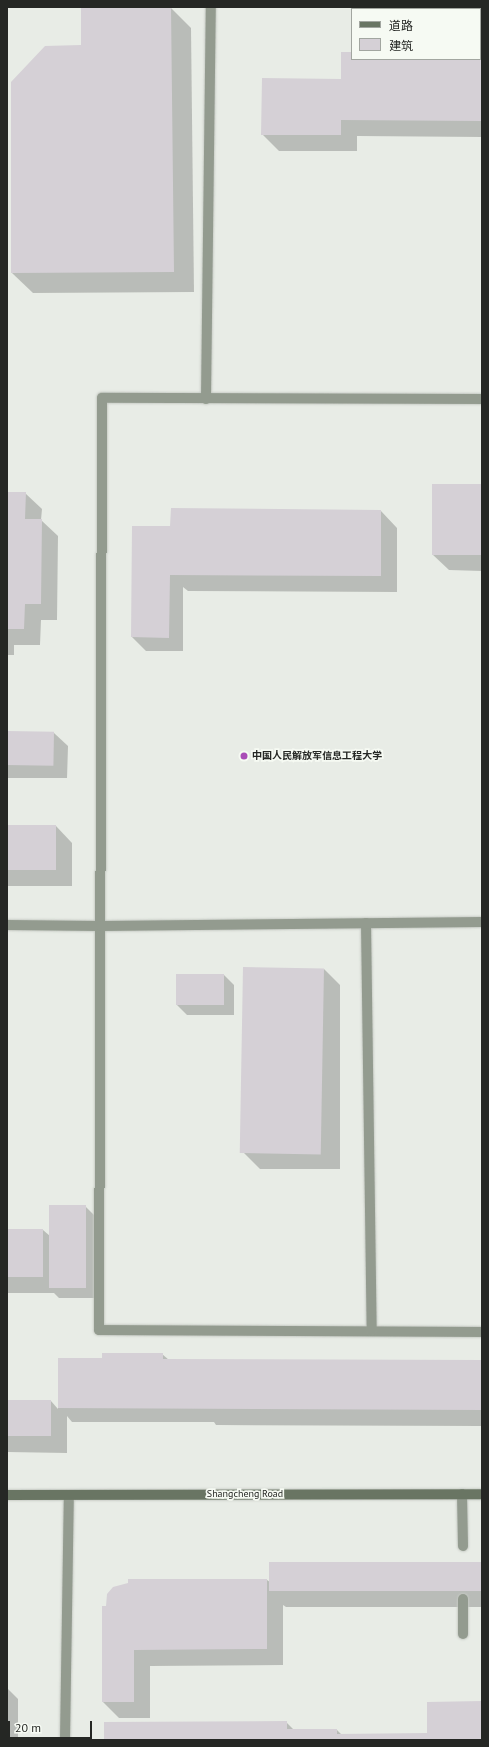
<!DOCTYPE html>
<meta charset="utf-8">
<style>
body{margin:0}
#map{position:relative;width:489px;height:1747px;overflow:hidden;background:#e8ece6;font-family:"PT Sans","Noto Sans SC",sans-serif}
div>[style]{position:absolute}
.shadow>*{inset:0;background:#0003}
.building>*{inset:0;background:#d5d0d6;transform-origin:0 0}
.roads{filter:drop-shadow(0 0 1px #c5c9c3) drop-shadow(0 0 1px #c5c9c3)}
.lane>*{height:10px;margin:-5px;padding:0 5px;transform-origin:5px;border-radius:5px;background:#939b8f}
.street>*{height:10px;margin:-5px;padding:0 5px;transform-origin:5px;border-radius:5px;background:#939b8f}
.secondary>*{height:10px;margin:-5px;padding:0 5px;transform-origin:5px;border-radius:5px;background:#697563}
.dots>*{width:11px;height:11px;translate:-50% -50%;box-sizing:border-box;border:2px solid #f6faf3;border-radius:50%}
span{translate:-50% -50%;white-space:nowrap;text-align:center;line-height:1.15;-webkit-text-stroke:3.5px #f6faf3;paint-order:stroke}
.poi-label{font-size:10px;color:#252724;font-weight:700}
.left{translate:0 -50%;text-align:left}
.street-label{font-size:10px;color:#252724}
.frame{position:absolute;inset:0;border:8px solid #252724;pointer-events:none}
.legend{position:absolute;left:351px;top:8px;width:130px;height:52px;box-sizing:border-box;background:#f6faf3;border:1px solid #a2a6a0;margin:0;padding:5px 7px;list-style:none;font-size:12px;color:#252724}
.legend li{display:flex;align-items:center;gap:8px;height:20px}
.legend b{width:20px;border:1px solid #a2a6a0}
.scale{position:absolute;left:8px;top:1721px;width:84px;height:18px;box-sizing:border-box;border:2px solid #252724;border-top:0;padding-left:5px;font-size:12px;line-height:14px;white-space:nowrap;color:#252724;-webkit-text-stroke:3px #f6faf3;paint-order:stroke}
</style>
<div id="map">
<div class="shadow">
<div style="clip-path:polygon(171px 8px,191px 28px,194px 292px,33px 293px,12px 273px)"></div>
<div style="clip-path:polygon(352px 53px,352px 59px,480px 59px,480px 54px,482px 54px,482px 137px,357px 136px,357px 151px,279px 151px,262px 134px,342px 80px)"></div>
<div style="clip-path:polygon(482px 485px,482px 571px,449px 570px,432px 554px)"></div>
<div style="clip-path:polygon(7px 493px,25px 493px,42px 509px,41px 520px,58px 536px,57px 620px,41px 620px,40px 645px,14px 645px,14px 655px,7px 655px)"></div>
<div style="clip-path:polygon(381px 511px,397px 528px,397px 592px,188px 591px,183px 587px,183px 651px,146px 651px,132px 637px,133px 527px,171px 529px)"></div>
<div style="clip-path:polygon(7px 732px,54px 733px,68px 746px,67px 778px,7px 778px)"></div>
<div style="clip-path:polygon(7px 826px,56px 826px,72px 843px,72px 886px,7px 886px)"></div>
<div style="clip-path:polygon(324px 969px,340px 985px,340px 1169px,260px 1169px,243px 1152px)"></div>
<div style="clip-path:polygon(224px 975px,234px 985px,234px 1015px,187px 1015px,177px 1005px)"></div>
<div style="clip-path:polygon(85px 1206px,95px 1216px,95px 1298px,59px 1298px,54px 1293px,7px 1293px,7px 1230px,43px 1230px,50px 1236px)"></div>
<div style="clip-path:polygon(162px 1354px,169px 1360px,482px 1361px,482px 1426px,216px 1425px,214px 1422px,72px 1422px,67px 1416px,67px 1453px,7px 1452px,7px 1401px,51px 1401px,58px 1409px,59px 1359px,103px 1359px)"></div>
<div style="clip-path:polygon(482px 1563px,482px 1607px,286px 1607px,283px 1605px,283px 1665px,150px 1666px,150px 1718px,119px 1718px,103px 1702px,106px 1607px,129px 1584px,129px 1580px,267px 1580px,270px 1582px)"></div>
<div style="clip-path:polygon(7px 1688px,18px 1699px,18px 1740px,7px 1740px)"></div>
<div style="clip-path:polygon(482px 1702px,482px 1740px,105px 1740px,286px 1722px,294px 1730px,337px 1730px,342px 1735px,430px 1735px)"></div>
</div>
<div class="building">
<div style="clip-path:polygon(171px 7px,174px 272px,11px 273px,11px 82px,45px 46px,81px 45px,81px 8px)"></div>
<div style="clip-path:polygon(341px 52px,352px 52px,352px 59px,480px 59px,480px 53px,482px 53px,482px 121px,341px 120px,341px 135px,261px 135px,262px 78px,341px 79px)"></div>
<div style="left:432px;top:484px;width:50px;height:71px"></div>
<div style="clip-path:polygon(7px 492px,26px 492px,25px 519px,42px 519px,41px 604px,25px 604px,24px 629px,7px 629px)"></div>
<div style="clip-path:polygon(171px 508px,381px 510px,381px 576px,170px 575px,169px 638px,131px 637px,132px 526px,170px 526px)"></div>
<div style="left:7px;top:731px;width:47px;height:34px;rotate:1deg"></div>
<div style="left:7px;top:825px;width:49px;height:45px"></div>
<div style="left:243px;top:967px;width:81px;height:186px;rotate:1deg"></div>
<div style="left:176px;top:974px;width:48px;height:31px"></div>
<div style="left:49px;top:1205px;width:37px;height:83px"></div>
<div style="left:7px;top:1229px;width:36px;height:48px"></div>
<div style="clip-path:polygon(102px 1353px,163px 1353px,163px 1359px,482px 1360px,482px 1410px,58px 1408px,58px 1358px,102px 1358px)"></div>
<div style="left:7px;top:1400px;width:44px;height:36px"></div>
<div style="left:269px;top:1562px;width:213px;height:29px"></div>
<div style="clip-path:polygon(128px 1579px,267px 1579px,267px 1649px,134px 1650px,134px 1702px,102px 1702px,102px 1606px,106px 1606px,107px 1594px,113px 1587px,128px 1583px)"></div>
<div style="clip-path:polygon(482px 1701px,482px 1740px,104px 1740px,104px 1722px,287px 1721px,287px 1729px,337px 1729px,337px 1734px,427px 1733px,427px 1702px)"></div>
</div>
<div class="roads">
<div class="lane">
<div style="left:206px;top:399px;width:392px;rotate:-89.3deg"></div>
<div style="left:482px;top:399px;width:380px;rotate:-179.8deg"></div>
<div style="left:102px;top:398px;width:932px;rotate:90.18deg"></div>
<div style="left:99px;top:1330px;width:383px;rotate:0.3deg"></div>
<div style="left:366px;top:923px;width:408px;rotate:89.2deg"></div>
<div style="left:7px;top:925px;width:94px;rotate:0.6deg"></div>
<div style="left:101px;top:926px;width:381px;rotate:-0.6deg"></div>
<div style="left:462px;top:1494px;width:52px;rotate:88.9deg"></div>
<div style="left:463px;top:1599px;width:35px;rotate:90deg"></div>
</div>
<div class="street">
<div style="left:65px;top:1740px;width:245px;rotate:-89.1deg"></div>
</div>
<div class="secondary">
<div style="left:7px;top:1495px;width:475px;rotate:-0.1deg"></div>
</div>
</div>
<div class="dots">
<div style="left:244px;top:756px;background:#aa4db7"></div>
</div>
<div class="poi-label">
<span class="left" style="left:252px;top:756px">中国人民解放军信息工程大学</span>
</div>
<div class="street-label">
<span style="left:245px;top:1494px">Shangcheng Road</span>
</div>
<div class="frame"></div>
<ul class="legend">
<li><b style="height:5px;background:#697563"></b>道路</li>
<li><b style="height:11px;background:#d5d0d6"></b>建筑</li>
</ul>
<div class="scale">20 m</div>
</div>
